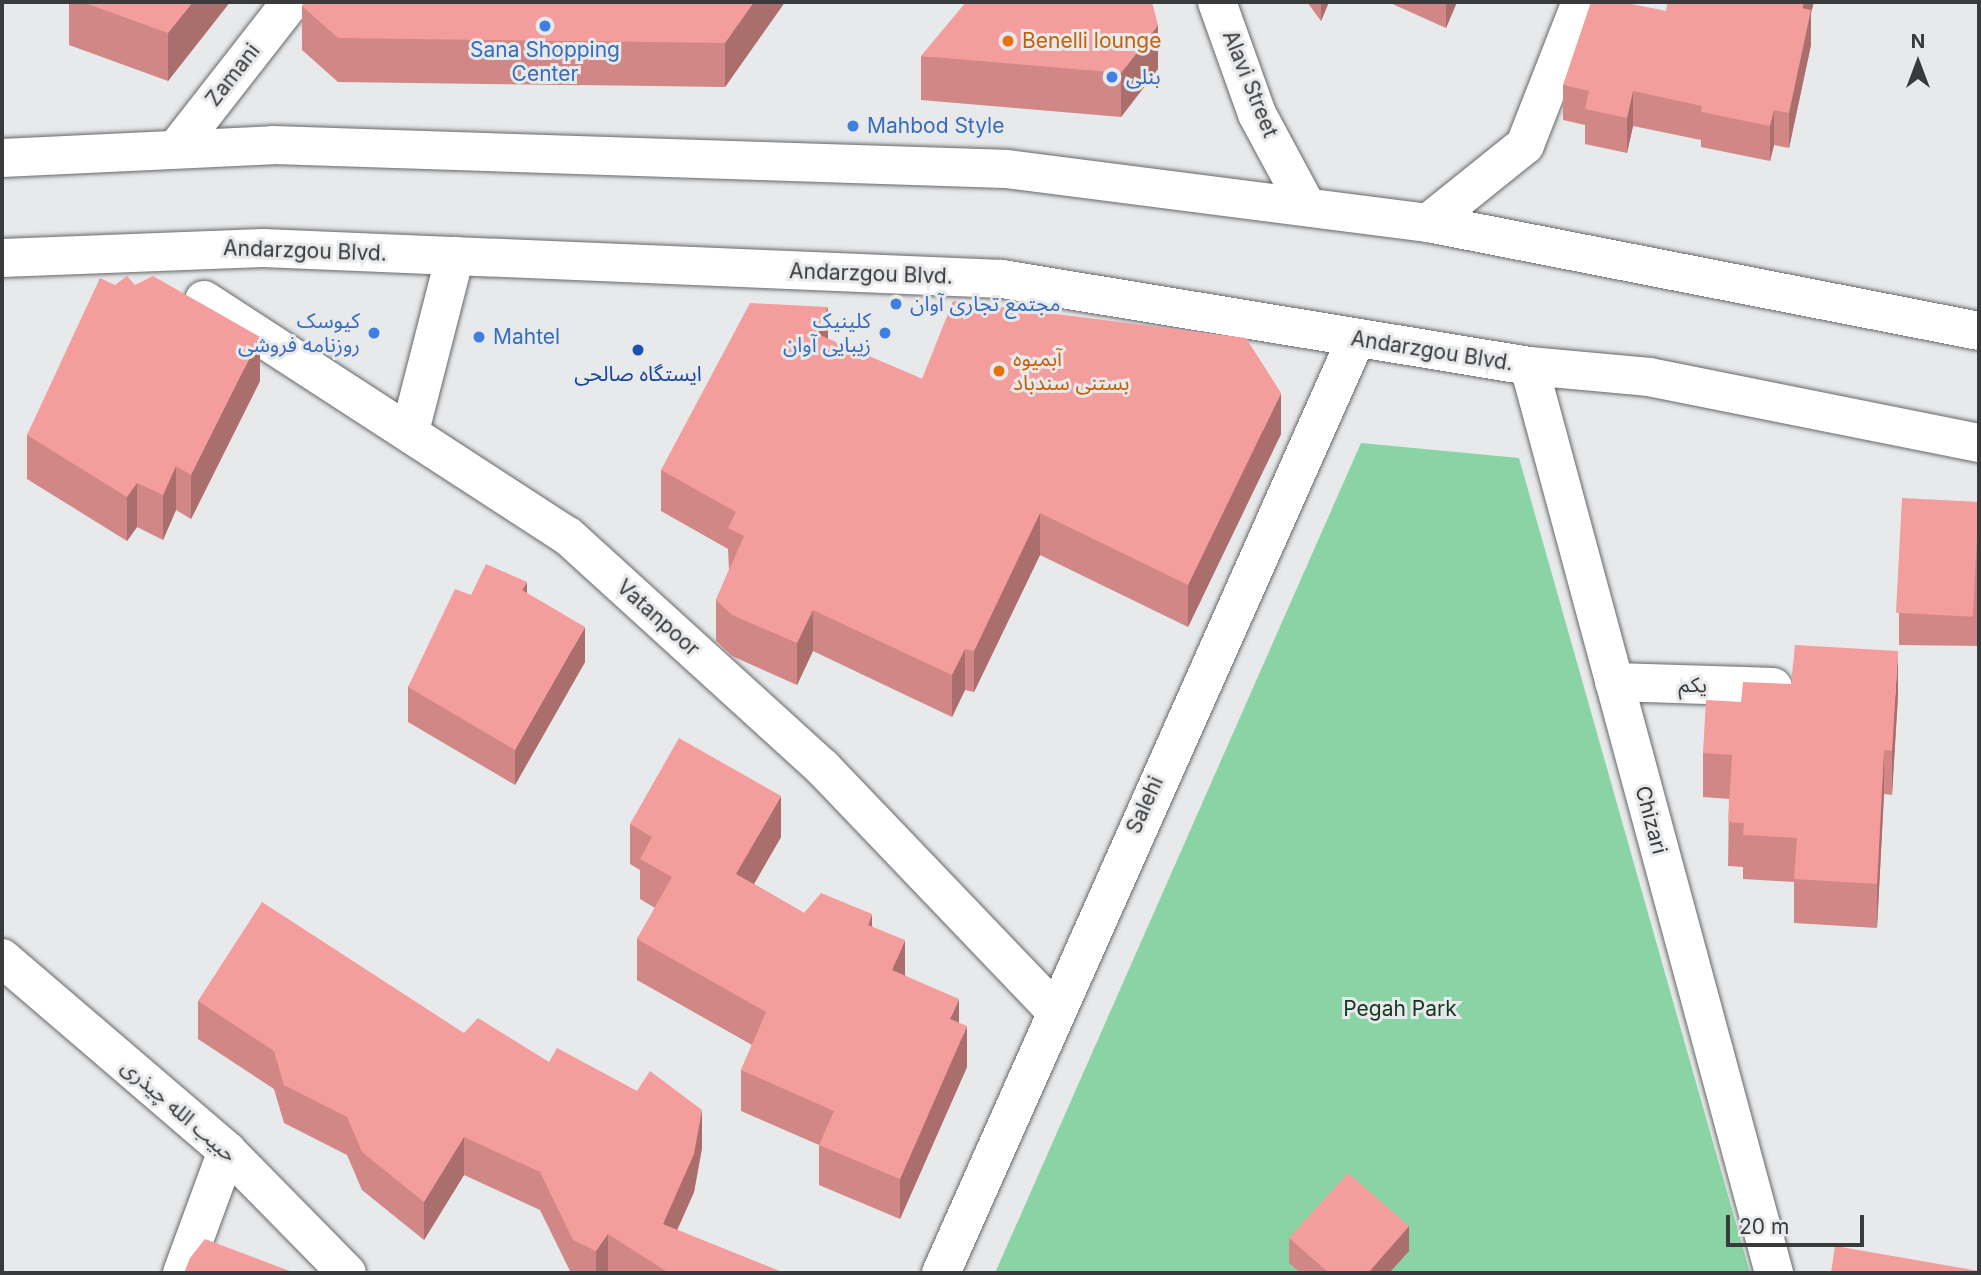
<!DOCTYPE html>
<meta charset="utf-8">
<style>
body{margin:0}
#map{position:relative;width:1981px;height:1275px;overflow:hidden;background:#e8e9eb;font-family:Inter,"Noto Sans Arabic",sans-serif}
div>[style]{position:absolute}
.green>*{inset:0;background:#8ad3a5}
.roads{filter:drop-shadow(0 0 2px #666869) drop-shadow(0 0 2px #666869)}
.minor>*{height:38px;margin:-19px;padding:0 19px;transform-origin:19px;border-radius:19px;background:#fff}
.primary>*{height:38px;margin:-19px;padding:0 19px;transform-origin:19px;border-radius:19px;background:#fff}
.wall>*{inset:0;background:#d18786}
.shaded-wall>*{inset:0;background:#aa6e6d}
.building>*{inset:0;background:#f39d9c;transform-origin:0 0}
.dots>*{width:19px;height:19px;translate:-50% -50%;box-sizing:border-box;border:4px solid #e8e9eb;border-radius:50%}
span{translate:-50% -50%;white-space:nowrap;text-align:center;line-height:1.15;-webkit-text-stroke:6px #e8e9eb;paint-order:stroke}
.food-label{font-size:21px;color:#c56008}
.left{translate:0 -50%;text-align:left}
.shop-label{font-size:21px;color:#366cbe}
.right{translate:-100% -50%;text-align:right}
.street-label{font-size:21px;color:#393a3b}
.transit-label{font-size:21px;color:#164399}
.park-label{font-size:21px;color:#143622}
.frame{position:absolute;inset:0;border:4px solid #393a3b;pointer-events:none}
.north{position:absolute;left:1883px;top:28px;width:70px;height:70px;-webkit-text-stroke:5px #e8e9eb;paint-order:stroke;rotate:0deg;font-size:19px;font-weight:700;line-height:28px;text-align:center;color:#393a3b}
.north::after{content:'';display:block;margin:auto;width:24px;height:32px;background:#393a3b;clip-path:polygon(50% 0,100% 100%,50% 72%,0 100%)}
.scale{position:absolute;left:1726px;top:1215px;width:138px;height:32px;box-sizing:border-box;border:4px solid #393a3b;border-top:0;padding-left:9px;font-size:21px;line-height:24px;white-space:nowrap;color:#393a3b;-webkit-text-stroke:5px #e8e9eb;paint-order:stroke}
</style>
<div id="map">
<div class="green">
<div style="clip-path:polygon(1361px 443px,1519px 458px,1750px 1273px,995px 1273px)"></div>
</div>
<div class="roads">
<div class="minor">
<div style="left:1217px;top:2px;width:119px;rotate:70.3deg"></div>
<div style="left:1257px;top:114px;width:101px;rotate:61.7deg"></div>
<div style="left:176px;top:149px;width:187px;rotate:-52deg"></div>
<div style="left:1428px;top:223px;width:124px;rotate:-38.8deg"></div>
<div style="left:1525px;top:145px;width:154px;rotate:-68.6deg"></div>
<div style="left:204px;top:300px;width:434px;rotate:33deg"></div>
<div style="left:568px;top:536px;width:345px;rotate:42.3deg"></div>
<div style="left:823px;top:768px;width:333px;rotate:46.3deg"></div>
<div style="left:1529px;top:366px;width:940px;rotate:74.88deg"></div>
<div style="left:410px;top:431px;width:181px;rotate:-75.6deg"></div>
<div style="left:1614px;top:682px;width:159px;rotate:1.8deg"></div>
<div style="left:2px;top:958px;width:296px;rotate:40.6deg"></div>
<div style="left:227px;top:1151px;width:171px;rotate:45.5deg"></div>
<div style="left:182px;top:1273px;width:130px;rotate:-69.8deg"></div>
<div style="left:941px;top:1273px;width:1022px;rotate:-66.04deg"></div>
</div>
<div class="primary">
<div style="left:2px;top:158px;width:271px;rotate:-2.7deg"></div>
<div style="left:273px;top:145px;width:734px;rotate:1.87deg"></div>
<div style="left:1007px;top:169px;width:424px;rotate:7.3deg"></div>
<div style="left:1428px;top:223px;width:561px;rotate:11.09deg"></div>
<div style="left:2px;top:258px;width:261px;rotate:-2.2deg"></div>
<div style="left:263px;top:248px;width:740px;rotate:2.4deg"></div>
<div style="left:1002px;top:279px;width:534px;rotate:9.37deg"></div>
<div style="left:1529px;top:366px;width:121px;rotate:5.2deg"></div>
<div style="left:1649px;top:377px;width:337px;rotate:11.3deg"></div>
</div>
</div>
<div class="wall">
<div style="clip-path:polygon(69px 2px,230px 2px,168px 81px,69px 45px)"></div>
<div style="clip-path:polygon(305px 2px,785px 2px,725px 87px,338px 82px,302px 50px,302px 6px)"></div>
<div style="clip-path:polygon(1307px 2px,1329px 2px,1321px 21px)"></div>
<div style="clip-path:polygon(1388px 2px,1457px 2px,1446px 28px)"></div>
<div style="clip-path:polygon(1668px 2px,1814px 2px,1811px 13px,1811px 45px,1789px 148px,1774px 145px,1770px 161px,1701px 147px,1701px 140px,1633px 126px,1627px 153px,1585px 144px,1585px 125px,1563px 120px,1563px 85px,1666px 11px)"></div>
<div style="clip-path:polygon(921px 56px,1158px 69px,1121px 117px,921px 100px)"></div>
<div style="clip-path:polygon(135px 285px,260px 381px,191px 519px,176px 510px,163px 540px,137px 527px,127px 541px,27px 479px,27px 435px)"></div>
<div style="clip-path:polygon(828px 339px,922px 379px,1281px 434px,1188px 627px,1040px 555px,974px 692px,965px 690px,952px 717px,813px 651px,797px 685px,732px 656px,716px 641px,716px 600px,729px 570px,728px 549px,661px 511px,661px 470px)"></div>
<div style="clip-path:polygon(1979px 502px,1979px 646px,1899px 645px,1899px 613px)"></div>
<div style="clip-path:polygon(527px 593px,585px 662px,515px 785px,408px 722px,408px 687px,471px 595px)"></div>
<div style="clip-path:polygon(1898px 695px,1892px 795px,1884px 794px,1877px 928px,1794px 923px,1794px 882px,1743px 879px,1743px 867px,1728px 866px,1729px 799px,1703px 797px,1703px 753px,1741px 702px)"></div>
<div style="clip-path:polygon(630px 824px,781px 837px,754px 884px,804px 913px,872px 926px,905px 975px,959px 1023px,967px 1067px,900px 1219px,819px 1185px,819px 1145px,741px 1111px,741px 1070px,752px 1045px,637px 980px,637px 939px,655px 908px,640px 899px,640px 870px,630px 864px)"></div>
<div style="clip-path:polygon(198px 1001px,464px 1033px,549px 1062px,702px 1148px,694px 1192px,677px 1230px,784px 1273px,610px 1273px,608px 1272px,607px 1273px,571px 1273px,540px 1210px,464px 1175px,424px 1240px,362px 1190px,347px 1155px,284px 1123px,274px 1089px,198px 1039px)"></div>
<div style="clip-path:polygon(1289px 1238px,1409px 1251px,1389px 1273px,1301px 1273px,1289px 1263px)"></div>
</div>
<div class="shaded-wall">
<div style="clip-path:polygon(193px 2px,230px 2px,168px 81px,168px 33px)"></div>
<div style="clip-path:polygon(754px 2px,785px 2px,725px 87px,725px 43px)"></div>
<div style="clip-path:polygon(1321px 2px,1329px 2px,1321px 21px)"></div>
<div style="clip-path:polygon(1446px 2px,1457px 2px,1446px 28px)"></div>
<div style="clip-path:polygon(1804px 2px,1814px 2px,1811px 13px,1811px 45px,1789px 148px,1789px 113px)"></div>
<div style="clip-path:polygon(1158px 25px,1158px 69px,1121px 117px,1121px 73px)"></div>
<div style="clip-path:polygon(1633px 91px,1633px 126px,1627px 153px,1627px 118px)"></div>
<div style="clip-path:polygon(1774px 110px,1774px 145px,1770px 161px,1770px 126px)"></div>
<div style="clip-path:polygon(828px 307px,828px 349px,815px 333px)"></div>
<div style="clip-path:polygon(260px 337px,260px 381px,191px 519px,191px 475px)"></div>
<div style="clip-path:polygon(1281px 393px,1281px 434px,1188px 627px,1188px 585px)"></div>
<div style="clip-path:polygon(176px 466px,176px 510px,163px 540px,163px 495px)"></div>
<div style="clip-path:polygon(137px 483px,137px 527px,127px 541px,127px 497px)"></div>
<div style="clip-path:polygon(1040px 513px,1040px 555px,974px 692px,974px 651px)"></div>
<div style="clip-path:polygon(527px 582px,527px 617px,522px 590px)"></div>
<div style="clip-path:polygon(813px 610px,813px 651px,797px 685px,797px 643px)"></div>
<div style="clip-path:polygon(585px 627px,585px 662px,515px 785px,515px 750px)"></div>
<div style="clip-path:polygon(965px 649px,965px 690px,952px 717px,952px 675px)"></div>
<div style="clip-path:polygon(1898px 651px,1898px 695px,1892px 795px,1892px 751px)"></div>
<div style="clip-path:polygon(1884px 750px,1884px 794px,1877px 928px,1877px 884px)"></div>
<div style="clip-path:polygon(781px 796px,781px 837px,736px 915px,736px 874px)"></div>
<div style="clip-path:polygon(872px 914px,872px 954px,868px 925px)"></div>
<div style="clip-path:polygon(905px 940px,905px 980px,892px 970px)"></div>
<div style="clip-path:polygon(959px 999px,959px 1039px,950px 1019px)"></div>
<div style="clip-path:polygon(967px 1026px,967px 1067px,900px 1219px,900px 1179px)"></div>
<div style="clip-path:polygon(702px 1110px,702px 1148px,694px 1192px,663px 1262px,663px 1224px)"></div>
<div style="clip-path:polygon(464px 1137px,464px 1175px,424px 1240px,424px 1202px)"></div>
<div style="clip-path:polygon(1409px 1226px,1409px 1251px,1389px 1273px,1368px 1273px)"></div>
<div style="clip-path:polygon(608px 1234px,608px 1272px,607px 1273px,596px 1273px,596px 1251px)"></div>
</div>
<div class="building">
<div style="clip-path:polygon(82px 2px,193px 2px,168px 33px)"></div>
<div style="clip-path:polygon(305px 2px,754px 2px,725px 43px,338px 38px,302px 6px)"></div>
<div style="clip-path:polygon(966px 2px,1152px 2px,1158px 25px,1121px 73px,921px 56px)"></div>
<div style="clip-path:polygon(1591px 2px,1622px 2px,1666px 11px,1668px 2px,1804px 2px,1802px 8px,1811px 10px,1789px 113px,1774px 110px,1770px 126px,1701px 112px,1702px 106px,1633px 91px,1627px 118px,1585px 109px,1589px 91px,1563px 85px)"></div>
<div style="clip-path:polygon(127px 276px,135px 285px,153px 276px,260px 337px,191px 475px,176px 466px,163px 495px,137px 483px,127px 497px,27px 435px,100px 278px,115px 285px)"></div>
<div style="clip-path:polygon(953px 301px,1246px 338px,1281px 393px,1188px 585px,1040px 513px,974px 651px,965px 649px,952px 675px,813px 610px,797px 643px,732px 615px,716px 600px,744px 536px,728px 528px,736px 512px,661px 470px,750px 303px,828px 307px,815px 333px,922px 379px)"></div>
<div style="left:1902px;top:498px;width:77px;height:115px;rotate:3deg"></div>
<div style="clip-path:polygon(486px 564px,527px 582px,522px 590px,585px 627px,515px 750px,408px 687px,455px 589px,471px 595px)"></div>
<div style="clip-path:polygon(1795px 645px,1898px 651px,1892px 751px,1884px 750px,1877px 884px,1794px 879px,1797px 838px,1743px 835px,1744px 823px,1728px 822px,1732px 755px,1703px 753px,1706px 700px,1741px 702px,1743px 682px,1791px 684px)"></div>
<div style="clip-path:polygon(679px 738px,781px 796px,736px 874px,804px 913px,821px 893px,872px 914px,868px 925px,905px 940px,892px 970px,959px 999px,950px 1019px,967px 1026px,900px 1179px,819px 1145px,834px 1111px,741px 1070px,766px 1012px,637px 939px,672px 877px,640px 859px,652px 837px,630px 824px)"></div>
<div style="clip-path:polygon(262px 902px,464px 1033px,478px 1018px,549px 1062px,557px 1048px,637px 1091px,650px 1071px,702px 1110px,694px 1154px,663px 1224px,784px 1273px,669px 1273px,608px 1234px,596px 1251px,573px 1240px,540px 1172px,464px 1137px,424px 1202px,362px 1152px,347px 1117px,284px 1085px,274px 1051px,198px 1001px)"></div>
<div style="clip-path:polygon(1348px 1173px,1409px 1226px,1368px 1273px,1329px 1273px,1289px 1238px)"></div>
<div style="clip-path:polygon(205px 1239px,295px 1273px,184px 1273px,190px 1258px)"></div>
<div style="clip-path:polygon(1835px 1246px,1979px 1271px,1979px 1273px,1831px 1273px)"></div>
</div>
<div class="dots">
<div style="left:545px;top:26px;background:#3f7fe0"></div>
<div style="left:1008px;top:41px;background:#e8710a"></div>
<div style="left:1112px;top:77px;background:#3f7fe0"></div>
<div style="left:853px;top:126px;background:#3f7fe0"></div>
<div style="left:896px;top:304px;background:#3f7fe0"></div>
<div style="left:374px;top:333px;background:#3f7fe0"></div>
<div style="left:885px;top:333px;background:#3f7fe0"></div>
<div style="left:479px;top:337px;background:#3f7fe0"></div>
<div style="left:638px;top:350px;background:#1a4fb4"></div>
<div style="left:999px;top:371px;background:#e8710a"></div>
</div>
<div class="food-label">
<span class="left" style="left:1022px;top:41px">Benelli lounge</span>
<span class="left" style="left:1013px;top:371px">آبمیوه<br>بستنی سندباد</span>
</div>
<div class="shop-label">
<span style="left:545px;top:62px">Sana Shopping<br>Center</span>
<span class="left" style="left:1126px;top:77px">بنلی</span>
<span class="left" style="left:867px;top:126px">Mahbod Style</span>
<span class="left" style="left:910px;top:304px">مجتمع تجاری آوان</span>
<span class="right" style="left:360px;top:333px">کیوسک<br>روزنامه فروشی</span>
<span class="right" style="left:871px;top:333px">کلینیک<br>زیبایی آوان</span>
<span class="left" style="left:493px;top:337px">Mahtel</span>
</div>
<div class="street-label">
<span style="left:233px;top:75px;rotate:-52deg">Zamani</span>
<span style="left:1250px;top:84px;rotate:68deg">Alavi Street</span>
<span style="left:305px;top:251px;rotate:2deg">Andarzgou Blvd.</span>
<span style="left:871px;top:274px;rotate:2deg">Andarzgou Blvd.</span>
<span style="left:1432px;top:351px;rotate:9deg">Andarzgou Blvd.</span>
<span style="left:658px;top:618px;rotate:42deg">Vatanpoor</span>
<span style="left:1693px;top:685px;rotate:2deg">یکم</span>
<span style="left:1145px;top:805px;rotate:-66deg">Salehi</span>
<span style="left:1651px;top:820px;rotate:75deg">Chizari</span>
<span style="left:179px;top:1111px;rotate:41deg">حبیب الله چیذری</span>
</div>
<div class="transit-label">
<span style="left:638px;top:374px">ایستگاه صالحی</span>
</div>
<div class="park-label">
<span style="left:1400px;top:1009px">Pegah Park</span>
</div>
<div class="frame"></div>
<div class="north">N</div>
<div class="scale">20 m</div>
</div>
